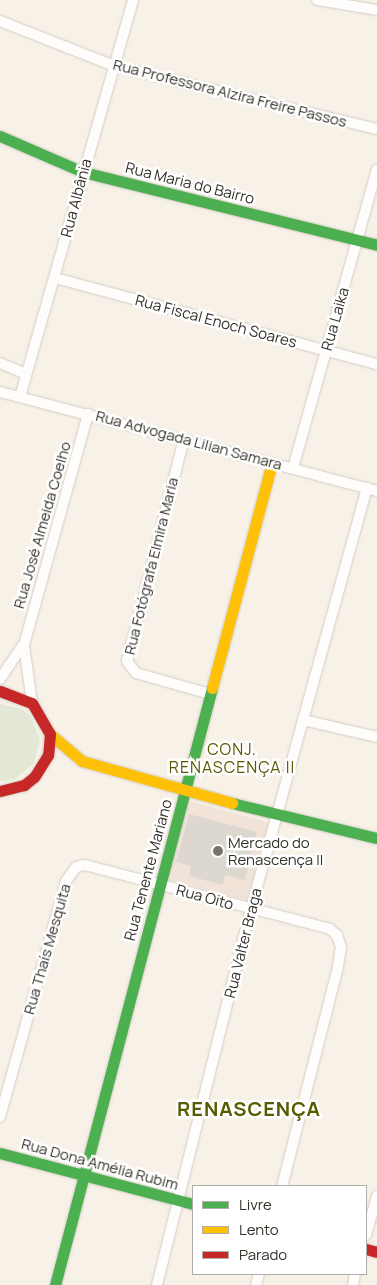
<!DOCTYPE html>
<meta charset="utf-8">
<style>
body{margin:0}
#map{position:relative;width:377px;height:1285px;overflow:hidden;background:#f7f1e7;font-family:Manrope,sans-serif}
div>[style]{position:absolute}
.commercial>*{inset:0;background:#f2e3d9;transform-origin:0 0}
.green>*{inset:0;background:#e3e7d5}
.building>*{inset:0;background:#dcd8d0}
.roads{filter:drop-shadow(0 0 1px #d2cdc5) drop-shadow(0 0 1px #d2cdc5)}
.street>*{height:10px;margin:-5px;padding:0 5px;transform-origin:5px;border-radius:5px;background:#fefdfb}
.fast>*{height:11px;margin:-5.5px;padding:0 5.5px;transform-origin:5.5px;border-radius:5.5px;background:#4caf50}
.slow>*{height:11px;margin:-5.5px;padding:0 5.5px;transform-origin:5.5px;border-radius:5.5px;background:#ffc107}
.jam>*{height:11px;margin:-5.5px;padding:0 5.5px;transform-origin:5.5px;border-radius:5.5px;background:#c62828}
.dots>*{width:14px;height:14px;translate:-50% -50%;box-sizing:border-box;border:2px solid #fff;border-radius:50%}
span{translate:-50% -50%;white-space:nowrap;text-align:center;line-height:1.15;-webkit-text-stroke:5px #fff;paint-order:stroke}
.street-label{font-size:15px;color:#35312a}
.poi-label{font-size:15px;color:#35312a}
.left{translate:0 -50%;text-align:left}
.neighbourhood-label{font-size:16px;color:#5a5b00;letter-spacing:1px}
.district-label{font-size:20px;color:#5a5b00;font-weight:700;letter-spacing:1px}
.legend{position:absolute;left:192px;top:1185px;width:175px;height:90px;box-sizing:border-box;background:#fff;border:1px solid #aeadaa;margin:0;padding:6px 9px;list-style:none;font-size:15px;color:#35312a}
.legend li{display:flex;align-items:center;gap:10px;height:25px}
.legend b{width:25px;border:1px solid #aeadaa}
</style>
<div id="map">
<div class="commercial">
<div style="left:189px;top:801px;width:82px;height:81px;rotate:15deg"></div>
</div>
<div class="green">
<div style="clip-path:polygon(0 704px,22px 709px,31px 717px,40px 740px,34px 763px,15px 779px,3px 781px,0 781px)"></div>
</div>
<div class="building">
<div style="clip-path:polygon(189px 814px,257px 832px,245px 880px,225px 875px,223px 885px,189px 876px,191px 866px,176px 862px)"></div>
</div>
<div class="roads">
<div class="street">
<div style="left:317px;top:0;width:61px;rotate:9.5deg"></div>
<div style="left:0;top:21px;width:123px;rotate:21.5deg"></div>
<div style="left:114px;top:66px;width:270px;rotate:13.5deg"></div>
<div style="left:55px;top:278px;width:333px;rotate:15deg"></div>
<div style="left:0;top:363px;width:28px;rotate:23deg"></div>
<div style="left:0;top:392px;width:390px;rotate:14.7deg"></div>
<div style="left:20px;top:397px;width:413px;rotate:-74.1deg"></div>
<div style="left:184px;top:439px;width:229px;rotate:104.4deg"></div>
<div style="left:127px;top:661px;width:15px;rotate:53deg"></div>
<div style="left:136px;top:673px;width:77px;rotate:15.8deg"></div>
<div style="left:293px;top:468px;width:310px;rotate:-74.3deg"></div>
<div style="left:0;top:679px;width:41px;rotate:-55.9deg"></div>
<div style="left:32px;top:703px;width:59px;rotate:-97.9deg"></div>
<div style="left:24px;top:645px;width:240px;rotate:-74.5deg"></div>
<div style="left:303px;top:720px;width:76px;rotate:12.9deg"></div>
<div style="left:0;top:1117px;width:245px;rotate:-74.4deg"></div>
<div style="left:66px;top:881px;width:17px;rotate:-54deg"></div>
<div style="left:76px;top:867px;width:9px;rotate:-13deg"></div>
<div style="left:85px;top:865px;width:253px;rotate:14.6deg"></div>
<div style="left:330px;top:929px;width:9px;rotate:41deg"></div>
<div style="left:337px;top:935px;width:13px;rotate:72deg"></div>
<div style="left:341px;top:947px;width:20px;rotate:99deg"></div>
<div style="left:338px;top:967px;width:226px;rotate:104.3deg"></div>
<div style="left:366px;top:1235px;width:41px;rotate:-74.2deg"></div>
<div style="left:157px;top:1285px;width:388px;rotate:-76deg"></div>
<div style="left:251px;top:909px;width:437px;rotate:-74.6deg"></div>
<div style="left:256px;top:1285px;width:11px;rotate:-75deg"></div>
<div style="left:353px;top:1285px;width:11px;rotate:-80deg"></div>
</div>
<div class="fast">
<div style="left:0;top:136px;width:90px;rotate:23.4deg"></div>
<div style="left:83px;top:172px;width:303px;rotate:13.9deg"></div>
<div style="left:232px;top:803px;width:149px;rotate:13.6deg"></div>
<div style="left:0;top:1153px;width:200px;rotate:14.8deg"></div>
<div style="left:55px;top:1285px;width:617px;rotate:-75.27deg"></div>
</div>
<div class="slow">
<div style="left:212px;top:688px;width:233px;rotate:-75.1deg"></div>
<div style="left:50px;top:734px;width:42px;rotate:40.2deg"></div>
<div style="left:82px;top:761px;width:156px;rotate:15.6deg"></div>
</div>
<div class="jam">
<div style="left:0;top:691px;width:34px;rotate:21deg"></div>
<div style="left:32px;top:703px;width:36px;rotate:60deg"></div>
<div style="left:50px;top:734px;width:21px;rotate:95deg"></div>
<div style="left:48px;top:755px;width:26px;rotate:122deg"></div>
<div style="left:34px;top:777px;width:13px;rotate:141deg"></div>
<div style="left:24px;top:785px;width:25px;rotate:166deg"></div>
<div style="left:366px;top:1249px;width:11px;rotate:15deg"></div>
</div>
</div>
<div class="dots">
<div style="left:218px;top:851px;background:#79746c"></div>
</div>
<div class="street-label">
<span style="left:230px;top:93px;rotate:14deg">Rua Professora Alzira Freire Passos</span>
<span style="left:190px;top:183px;rotate:14deg">Rua Maria do Bairro</span>
<span style="left:76px;top:198px;rotate:-75deg">Rua Albânia</span>
<span style="left:335px;top:319px;rotate:-74deg">Rua Laika</span>
<span style="left:216px;top:321px;rotate:15deg">Rua Fiscal Enoch Soares</span>
<span style="left:189px;top:440px;rotate:15deg">Rua Advogada Lilian Samara</span>
<span style="left:42px;top:525px;rotate:-74deg">Rua José Almeida Coelho</span>
<span style="left:151px;top:566px;rotate:-76deg">Rua Fotógrafa Elmira Maria</span>
<span style="left:148px;top:870px;rotate:-75deg">Rua Tenente Mariano</span>
<span style="left:205px;top:897px;rotate:15deg">Rua Oito</span>
<span style="left:243px;top:943px;rotate:-76deg">Rua Valter Braga</span>
<span style="left:47px;top:949px;rotate:-74deg">Rua Thaís Mesquita</span>
<span style="left:100px;top:1164px;rotate:15deg">Rua Dona Amélia Rubim</span>
</div>
<div class="poi-label">
<span class="left" style="left:228px;top:851px">Mercado do<br>Renascença II</span>
</div>
<div class="neighbourhood-label">
<span style="left:232px;top:758px">CONJ.<br>RENASCENÇA II</span>
</div>
<div class="district-label">
<span style="left:249px;top:1108px">RENASCENÇA</span>
</div>
<ul class="legend">
<li><b style="height:6px;background:#4caf50"></b>Livre</li>
<li><b style="height:6px;background:#ffc107"></b>Lento</li>
<li><b style="height:6px;background:#c62828"></b>Parado</li>
</ul>
</div>
